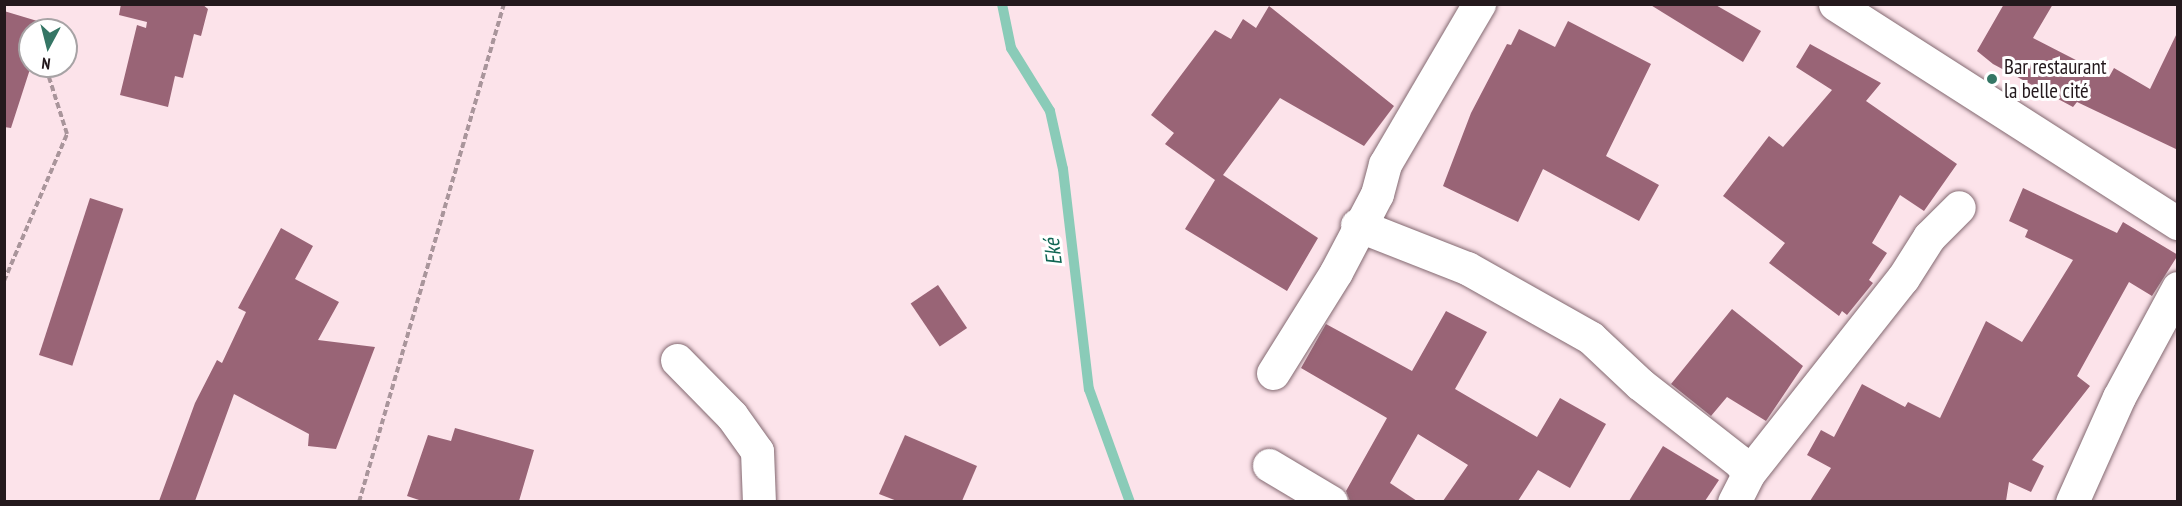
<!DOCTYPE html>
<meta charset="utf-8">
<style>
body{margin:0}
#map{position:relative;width:2182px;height:506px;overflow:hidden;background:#fce3ea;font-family:"PT Sans Narrow",sans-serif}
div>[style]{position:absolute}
.stream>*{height:10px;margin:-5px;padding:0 5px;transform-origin:5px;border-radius:5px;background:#8acbb8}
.building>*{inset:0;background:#996476;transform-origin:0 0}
.path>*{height:4px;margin-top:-2px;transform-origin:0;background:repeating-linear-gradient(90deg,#a9959b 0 6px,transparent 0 9px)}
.roads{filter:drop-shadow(0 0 2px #836971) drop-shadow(0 0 2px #836971)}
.minor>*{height:33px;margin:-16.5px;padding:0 16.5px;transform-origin:16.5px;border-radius:16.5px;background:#fff}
.major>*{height:33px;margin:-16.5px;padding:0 16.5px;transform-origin:16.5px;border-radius:16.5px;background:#fff}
.dots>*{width:16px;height:16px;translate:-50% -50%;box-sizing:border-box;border:3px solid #fff;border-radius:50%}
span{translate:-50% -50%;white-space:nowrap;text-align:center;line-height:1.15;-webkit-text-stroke:6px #fff;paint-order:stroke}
.poi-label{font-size:21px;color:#24191d}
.left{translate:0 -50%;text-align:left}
.water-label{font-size:22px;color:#106553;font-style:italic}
.frame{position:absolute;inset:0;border:6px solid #24191d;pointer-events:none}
.north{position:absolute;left:18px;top:18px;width:60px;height:60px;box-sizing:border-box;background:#fff;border:2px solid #a7a3a5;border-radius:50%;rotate:187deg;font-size:16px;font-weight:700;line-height:24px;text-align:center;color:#24191d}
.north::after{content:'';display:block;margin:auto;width:21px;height:27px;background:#357665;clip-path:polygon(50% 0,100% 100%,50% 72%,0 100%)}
</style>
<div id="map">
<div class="stream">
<div style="left:1002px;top:4px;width:45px;rotate:78.4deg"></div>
<div style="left:1011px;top:48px;width:74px;rotate:58.2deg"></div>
<div style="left:1050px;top:111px;width:59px;rotate:77.4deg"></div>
<div style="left:1063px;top:169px;width:222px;rotate:83.3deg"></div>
<div style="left:1089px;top:389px;width:120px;rotate:70.1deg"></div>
</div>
<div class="building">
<div style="clip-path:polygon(121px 4px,202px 4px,208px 9px,201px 36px,194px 34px,183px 78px,175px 76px,168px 107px,120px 95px,137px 25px,146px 28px,147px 22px,119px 15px)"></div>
<div style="clip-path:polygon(1649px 4px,1714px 4px,1761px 31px,1743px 62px)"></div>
<div style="clip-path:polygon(2004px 4px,2053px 4px,2033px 38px,2109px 77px,2114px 68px,2150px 89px,2178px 31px,2178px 150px,2077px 102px,2073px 107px,1993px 64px,1977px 51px)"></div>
<div style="clip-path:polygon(1269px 6px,1394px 106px,1364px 146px,1280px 98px,1223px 175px,1318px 238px,1287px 291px,1185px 229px,1215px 180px,1165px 144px,1174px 133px,1151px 115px,1215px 30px,1231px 39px,1243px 19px,1256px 28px)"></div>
<div style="clip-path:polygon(4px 11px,44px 23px,42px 30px,30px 30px,31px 66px,11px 128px,4px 127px)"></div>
<div style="clip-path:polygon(1568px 21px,1651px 64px,1606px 156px,1659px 185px,1639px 221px,1543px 169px,1518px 222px,1443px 186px,1471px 113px,1507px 44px,1511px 45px,1519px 29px,1555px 47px)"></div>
<div style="clip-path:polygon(1810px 44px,1881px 83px,1866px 101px,1957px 164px,1924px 211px,1900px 195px,1872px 243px,1887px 253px,1869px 280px,1873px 283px,1847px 315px,1842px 311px,1839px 316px,1769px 263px,1785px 243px,1723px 196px,1769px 136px,1783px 147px,1832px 90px,1796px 67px)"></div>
<div style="clip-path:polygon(2023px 188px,2117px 233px,2123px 222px,2178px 255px,2152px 296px,2129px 282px,2077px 376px,2090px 386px,2032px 460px,2044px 466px,2031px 492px,2009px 482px,2006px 501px,1810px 501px,1831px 468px,1807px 455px,1821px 430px,1834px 437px,1862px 384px,1905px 407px,1908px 402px,1940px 418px,1986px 321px,2022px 342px,2073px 260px,2025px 237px,2028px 230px,2009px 221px)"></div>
<div style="left:90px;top:198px;width:35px;height:165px;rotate:18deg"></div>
<div style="clip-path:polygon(281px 228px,313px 246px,295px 279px,339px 302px,318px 340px,375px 347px,336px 449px,308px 446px,309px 434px,234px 394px,195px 501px,159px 501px,195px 403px,217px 360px,222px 363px,246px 312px,238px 308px)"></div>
<div style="left:938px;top:285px;width:52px;height:33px;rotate:56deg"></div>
<div style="clip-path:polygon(1732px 309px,1803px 366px,1766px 421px,1727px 397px,1711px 416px,1671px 384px)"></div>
<div style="clip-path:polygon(1446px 311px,1487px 332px,1455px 389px,1537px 437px,1560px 398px,1606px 424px,1570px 488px,1538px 470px,1518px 501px,1443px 501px,1468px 465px,1418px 434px,1390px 483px,1417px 501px,1350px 501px,1346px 491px,1387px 418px,1301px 368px,1326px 324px,1412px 371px)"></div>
<div style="clip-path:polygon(455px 428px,534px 450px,519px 501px,422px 501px,407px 496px,428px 435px,451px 441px)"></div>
<div style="clip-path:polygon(905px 435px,977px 466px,962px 501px,897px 501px,879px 494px)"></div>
<div style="clip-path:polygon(1663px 446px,1719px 480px,1705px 501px,1629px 501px)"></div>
</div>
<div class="path">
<div style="left:4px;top:281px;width:160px;rotate:-66.8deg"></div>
<div style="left:67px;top:134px;width:66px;rotate:-107.6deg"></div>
<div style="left:359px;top:502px;width:519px;rotate:-73.77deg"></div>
</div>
<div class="roads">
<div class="minor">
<div style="left:1357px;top:225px;width:118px;rotate:21.4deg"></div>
<div style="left:1467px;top:268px;width:142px;rotate:29.4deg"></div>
<div style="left:1591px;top:338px;width:67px;rotate:43.2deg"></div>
<div style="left:1640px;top:384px;width:127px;rotate:38deg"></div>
<div style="left:1740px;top:462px;width:14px;rotate:56deg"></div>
<div style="left:677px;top:360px;width:78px;rotate:45.5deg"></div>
<div style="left:732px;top:416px;width:43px;rotate:54.5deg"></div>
<div style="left:757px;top:451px;width:51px;rotate:87.8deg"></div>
<div style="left:1273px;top:373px;width:119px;rotate:-58deg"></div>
<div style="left:1336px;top:272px;width:88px;rotate:-62.3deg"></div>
<div style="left:1377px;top:194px;width:31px;rotate:-75deg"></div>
<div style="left:1385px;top:164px;width:186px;rotate:-59.6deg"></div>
<div style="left:1269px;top:465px;width:72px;rotate:30.8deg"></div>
<div style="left:1734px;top:502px;width:31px;rotate:-63deg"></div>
<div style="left:1748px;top:474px;width:250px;rotate:-51.7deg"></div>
<div style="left:1903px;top:278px;width:49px;rotate:-57.6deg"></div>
<div style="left:1929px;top:237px;width:42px;rotate:-45deg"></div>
<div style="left:2072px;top:502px;width:115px;rotate:-65.9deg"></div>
<div style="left:2119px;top:397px;width:124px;rotate:-61.6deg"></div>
</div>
<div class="major">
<div style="left:1835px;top:4px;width:407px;rotate:32.6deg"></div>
</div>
</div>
<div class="dots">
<div style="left:1992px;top:79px;background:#357665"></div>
</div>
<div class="poi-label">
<span class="left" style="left:2004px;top:79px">Bar restaurant<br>la belle cité</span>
</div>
<div class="water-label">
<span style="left:1053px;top:252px;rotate:-97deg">Eké</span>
</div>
<div class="frame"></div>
<div class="north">N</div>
</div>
